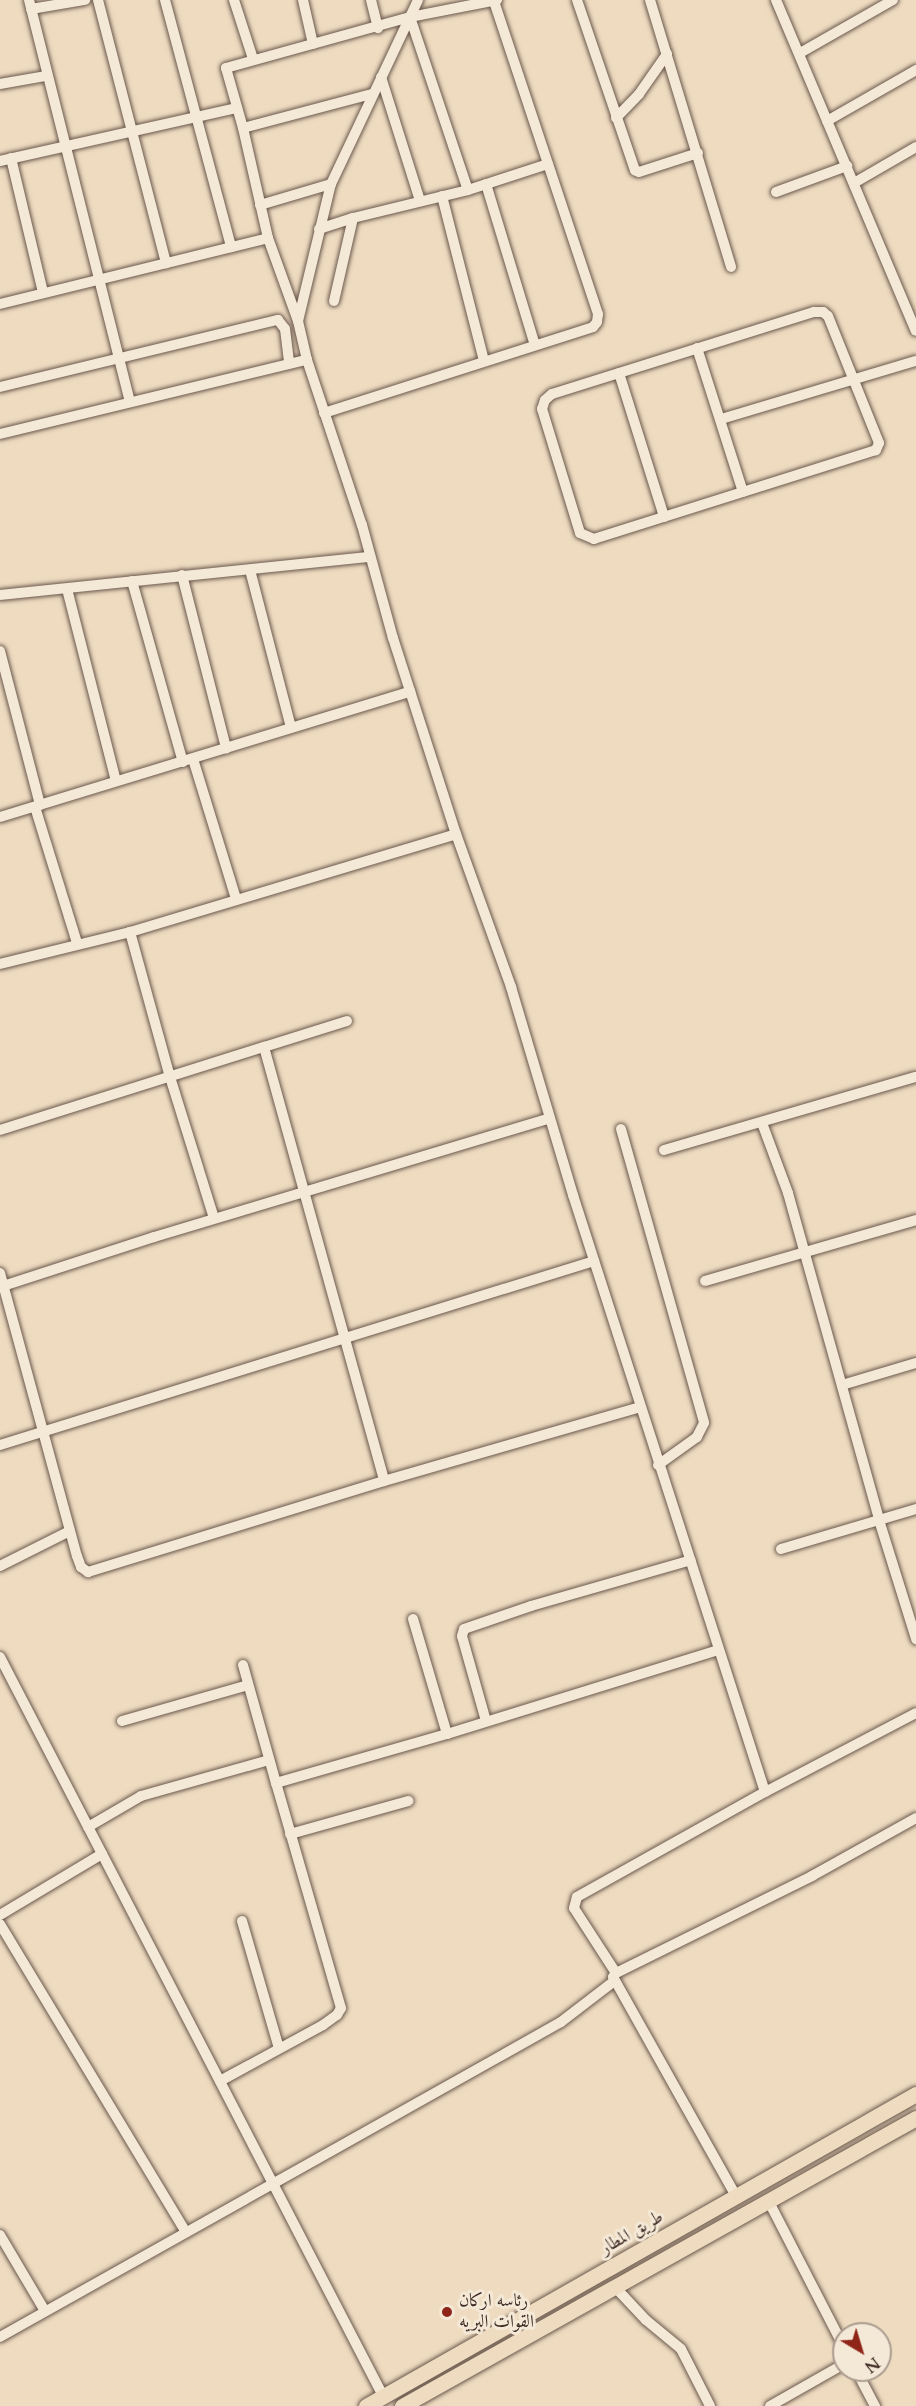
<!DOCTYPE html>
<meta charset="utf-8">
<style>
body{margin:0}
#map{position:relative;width:916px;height:2406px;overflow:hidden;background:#eedbc0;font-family:Cardo,Amiri,serif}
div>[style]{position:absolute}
.roads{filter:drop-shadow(0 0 2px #6a584c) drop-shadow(0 0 2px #6a584c)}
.minor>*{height:10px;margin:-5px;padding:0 5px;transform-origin:5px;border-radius:5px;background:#f4e8d6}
.highway>*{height:15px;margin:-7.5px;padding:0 7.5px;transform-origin:7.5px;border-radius:7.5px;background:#eedbc0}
.dots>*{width:16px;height:16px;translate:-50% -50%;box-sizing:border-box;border:3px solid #f4e8d6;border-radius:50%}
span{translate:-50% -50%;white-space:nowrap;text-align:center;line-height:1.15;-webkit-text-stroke:6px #f4e8d6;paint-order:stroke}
.street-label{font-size:18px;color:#3e2c25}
.poi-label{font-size:18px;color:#3e2c25}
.left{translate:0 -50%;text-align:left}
.north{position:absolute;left:832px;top:2322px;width:60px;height:60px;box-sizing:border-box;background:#f4e8d6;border:2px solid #ab9d8f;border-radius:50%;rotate:142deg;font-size:16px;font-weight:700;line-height:24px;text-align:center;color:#3e2c25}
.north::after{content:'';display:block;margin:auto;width:21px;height:27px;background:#8f2418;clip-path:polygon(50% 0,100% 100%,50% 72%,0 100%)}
</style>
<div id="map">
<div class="roads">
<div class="minor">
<div style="left:29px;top:0;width:414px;rotate:75.9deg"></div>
<div style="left:98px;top:0;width:272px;rotate:75.5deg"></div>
<div style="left:165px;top:0;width:256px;rotate:75deg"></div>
<div style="left:234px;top:0;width:62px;rotate:72.1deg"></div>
<div style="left:303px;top:0;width:45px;rotate:77.2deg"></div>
<div style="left:371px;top:0;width:29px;rotate:76deg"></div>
<div style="left:497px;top:0;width:89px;rotate:168.9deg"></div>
<div style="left:410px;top:17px;width:191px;rotate:164.5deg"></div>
<div style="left:226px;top:68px;width:62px;rotate:74.2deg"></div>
<div style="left:243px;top:128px;width:113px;rotate:77.2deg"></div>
<div style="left:268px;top:238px;width:88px;rotate:70.1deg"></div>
<div style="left:298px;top:321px;width:40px;rotate:77deg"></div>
<div style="left:307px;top:360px;width:174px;rotate:71.6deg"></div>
<div style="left:362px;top:525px;width:117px;rotate:74.7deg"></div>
<div style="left:393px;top:638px;width:206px;rotate:72.2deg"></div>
<div style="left:456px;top:834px;width:163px;rotate:70.2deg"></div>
<div style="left:511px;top:987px;width:217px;rotate:73.4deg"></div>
<div style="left:573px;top:1195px;width:627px;rotate:72.17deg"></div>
<div style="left:577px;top:0;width:180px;rotate:71.2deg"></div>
<div style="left:635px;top:170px;width:4px;rotate:27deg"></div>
<div style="left:639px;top:172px;width:62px;rotate:-17.9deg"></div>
<div style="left:650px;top:0;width:279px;rotate:73.1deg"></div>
<div style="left:776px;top:0;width:359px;rotate:67.1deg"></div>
<div style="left:31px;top:9px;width:55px;rotate:-9.5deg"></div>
<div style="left:410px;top:17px;width:182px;rotate:71.5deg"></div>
<div style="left:800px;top:53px;width:107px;rotate:-29.7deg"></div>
<div style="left:381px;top:77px;width:130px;rotate:72.5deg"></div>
<div style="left:0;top:84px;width:47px;rotate:-9.9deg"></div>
<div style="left:616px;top:118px;width:33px;rotate:-46deg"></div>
<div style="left:639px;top:94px;width:49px;rotate:-55deg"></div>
<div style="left:827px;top:121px;width:103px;rotate:-29.8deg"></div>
<div style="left:243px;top:128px;width:133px;rotate:-14.8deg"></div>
<div style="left:11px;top:158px;width:138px;rotate:76.6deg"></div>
<div style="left:0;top:161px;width:243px;rotate:-12.6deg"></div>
<div style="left:854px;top:183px;width:72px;rotate:-30.1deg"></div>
<div style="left:486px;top:184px;width:168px;rotate:73.1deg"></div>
<div style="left:776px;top:192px;width:76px;rotate:-20.1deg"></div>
<div style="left:442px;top:196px;width:170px;rotate:75.7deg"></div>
<div style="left:260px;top:205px;width:74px;rotate:-16.5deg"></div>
<div style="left:319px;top:229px;width:36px;rotate:-18deg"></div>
<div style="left:353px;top:218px;width:118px;rotate:-13.7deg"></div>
<div style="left:468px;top:190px;width:84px;rotate:-18deg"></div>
<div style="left:334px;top:301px;width:85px;rotate:-77.1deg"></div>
<div style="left:0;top:304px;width:276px;rotate:-13.8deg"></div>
<div style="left:814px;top:312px;width:9px"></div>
<div style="left:823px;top:312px;width:6px;rotate:39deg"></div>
<div style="left:828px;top:316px;width:137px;rotate:68.1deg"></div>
<div style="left:879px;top:443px;width:8px;rotate:113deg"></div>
<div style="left:876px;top:450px;width:296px;rotate:162.5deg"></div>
<div style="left:594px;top:539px;width:15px;rotate:-157deg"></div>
<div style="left:580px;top:533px;width:130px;rotate:-107deg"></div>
<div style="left:542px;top:409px;width:9px;rotate:-72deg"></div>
<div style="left:545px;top:400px;width:9px;rotate:-41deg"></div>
<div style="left:552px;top:394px;width:275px;rotate:-17.4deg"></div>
<div style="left:298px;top:321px;width:141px;rotate:-76.5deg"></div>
<div style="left:331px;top:184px;width:204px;rotate:-64.7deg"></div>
<div style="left:697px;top:348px;width:151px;rotate:72.3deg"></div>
<div style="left:619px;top:373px;width:151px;rotate:72.6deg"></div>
<div style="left:0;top:387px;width:286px;rotate:-13.6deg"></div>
<div style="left:278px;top:320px;width:11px;rotate:52deg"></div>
<div style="left:285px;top:329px;width:35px;rotate:83deg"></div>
<div style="left:324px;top:413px;width:282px;rotate:-17.7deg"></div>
<div style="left:593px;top:327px;width:6px;rotate:-51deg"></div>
<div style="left:597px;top:322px;width:8px;rotate:-83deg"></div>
<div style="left:598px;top:314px;width:330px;rotate:-108.4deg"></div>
<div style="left:721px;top:419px;width:203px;rotate:-16.6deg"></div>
<div style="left:0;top:434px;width:316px;rotate:-13.6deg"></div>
<div style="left:250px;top:570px;width:162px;rotate:75.4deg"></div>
<div style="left:182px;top:575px;width:179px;rotate:75.7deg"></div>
<div style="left:132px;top:581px;width:188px;rotate:74.3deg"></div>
<div style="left:67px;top:589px;width:198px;rotate:75.7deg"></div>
<div style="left:0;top:595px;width:372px;rotate:-5.9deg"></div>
<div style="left:0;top:651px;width:159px;rotate:75.4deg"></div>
<div style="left:193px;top:759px;width:146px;rotate:72.9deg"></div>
<div style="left:35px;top:807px;width:142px;rotate:72.8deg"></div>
<div style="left:0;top:817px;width:429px;rotate:-17deg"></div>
<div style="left:130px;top:932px;width:150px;rotate:74.6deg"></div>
<div style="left:170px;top:1077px;width:148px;rotate:72.7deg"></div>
<div style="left:0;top:964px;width:134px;rotate:-13.8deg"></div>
<div style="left:130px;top:932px;width:340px;rotate:-16.7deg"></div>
<div style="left:347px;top:1021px;width:87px;rotate:162.6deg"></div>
<div style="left:264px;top:1047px;width:450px;rotate:74.5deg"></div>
<div style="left:762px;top:1123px;width:75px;rotate:69.6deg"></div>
<div style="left:788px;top:1193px;width:339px;rotate:74.4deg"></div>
<div style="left:879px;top:1520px;width:125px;rotate:72.7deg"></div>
<div style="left:621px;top:1129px;width:305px;rotate:74.2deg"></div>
<div style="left:704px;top:1423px;width:16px;rotate:117deg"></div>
<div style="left:697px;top:1437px;width:48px;rotate:144.3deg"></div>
<div style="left:0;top:1130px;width:277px;rotate:-17.5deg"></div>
<div style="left:664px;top:1150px;width:262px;rotate:-16.2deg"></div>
<div style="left:0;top:1273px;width:293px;rotate:74.8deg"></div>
<div style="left:77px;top:1556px;width:12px;rotate:70deg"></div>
<div style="left:81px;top:1567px;width:9px;rotate:36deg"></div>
<div style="left:88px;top:1572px;width:310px;rotate:-17.1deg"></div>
<div style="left:384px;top:1481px;width:266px;rotate:-16.1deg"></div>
<div style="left:705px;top:1281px;width:220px;rotate:-16.1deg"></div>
<div style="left:0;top:1287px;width:162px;rotate:-18deg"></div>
<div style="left:154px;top:1237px;width:413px;rotate:-16.7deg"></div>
<div style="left:842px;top:1385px;width:77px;rotate:-16.6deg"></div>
<div style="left:0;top:1445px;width:622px;rotate:-17.21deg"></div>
<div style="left:781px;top:1549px;width:141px;rotate:-16.5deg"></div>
<div style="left:0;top:1566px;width:78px;rotate:-26.6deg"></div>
<div style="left:413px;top:1619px;width:120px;rotate:73.5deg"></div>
<div style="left:447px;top:1734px;width:284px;rotate:-17.2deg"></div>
<div style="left:0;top:1657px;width:832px;rotate:62.6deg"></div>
<div style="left:243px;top:1665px;width:123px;rotate:74.4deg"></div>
<div style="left:122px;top:1721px;width:131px;rotate:-15.9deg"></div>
<div style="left:486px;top:1721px;width:88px;rotate:-105.8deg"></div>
<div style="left:462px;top:1636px;width:7px;rotate:-74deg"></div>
<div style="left:464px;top:1629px;width:71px;rotate:-18.9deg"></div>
<div style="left:531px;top:1606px;width:166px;rotate:-16deg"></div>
<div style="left:88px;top:1827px;width:61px;rotate:-30.3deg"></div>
<div style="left:141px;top:1796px;width:133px;rotate:-15.7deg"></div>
<div style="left:290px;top:1834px;width:123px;rotate:-15.6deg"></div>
<div style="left:0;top:1915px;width:119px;rotate:-30.9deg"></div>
<div style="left:242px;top:1921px;width:132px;rotate:73.8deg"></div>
<div style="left:0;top:1924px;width:360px;rotate:58.9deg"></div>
<div style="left:616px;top:1973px;width:77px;rotate:-122.9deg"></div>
<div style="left:574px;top:1908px;width:11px;rotate:-75deg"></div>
<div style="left:577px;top:1897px;width:215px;rotate:-29.2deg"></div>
<div style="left:765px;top:1792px;width:170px;rotate:-27.6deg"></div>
<div style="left:220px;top:2081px;width:117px;rotate:-28.5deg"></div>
<div style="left:323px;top:2025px;width:17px;rotate:-36deg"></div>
<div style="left:337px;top:2015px;width:8px;rotate:-60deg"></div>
<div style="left:341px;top:2008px;width:234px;rotate:-106.1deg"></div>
<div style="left:276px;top:1783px;width:178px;rotate:-16deg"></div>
<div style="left:736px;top:2196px;width:251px;rotate:-119.3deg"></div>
<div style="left:613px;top:1977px;width:5px;rotate:-53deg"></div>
<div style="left:616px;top:1973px;width:219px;rotate:-26.3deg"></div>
<div style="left:812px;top:1876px;width:119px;rotate:-29.1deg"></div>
<div style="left:769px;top:2202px;width:163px;rotate:62.7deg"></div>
<div style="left:0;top:2235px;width:88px;rotate:59.4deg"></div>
<div style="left:615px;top:2287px;width:45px;rotate:46.8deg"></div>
<div style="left:646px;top:2320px;width:45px;rotate:39.6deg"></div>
<div style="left:681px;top:2349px;width:64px;rotate:63deg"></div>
<div style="left:0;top:2337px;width:643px;rotate:-29.31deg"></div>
<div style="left:561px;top:2022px;width:66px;rotate:-37.6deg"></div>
<div style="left:856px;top:2370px;width:41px;rotate:62.2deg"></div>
<div style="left:770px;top:2406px;width:85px;rotate:-29.6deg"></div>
</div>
<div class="highway">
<div style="left:366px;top:2406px;width:632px;rotate:-29.57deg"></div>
<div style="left:402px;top:2406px;width:589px;rotate:-29.26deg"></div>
</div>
</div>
<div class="dots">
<div style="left:447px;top:2312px;background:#8f2418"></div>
</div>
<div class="street-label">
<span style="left:632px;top:2233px;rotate:-30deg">طريق المطار</span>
</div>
<div class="poi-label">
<span class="left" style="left:459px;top:2312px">رئاسه اركان<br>القوات البريه</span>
</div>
<div class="north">N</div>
</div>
